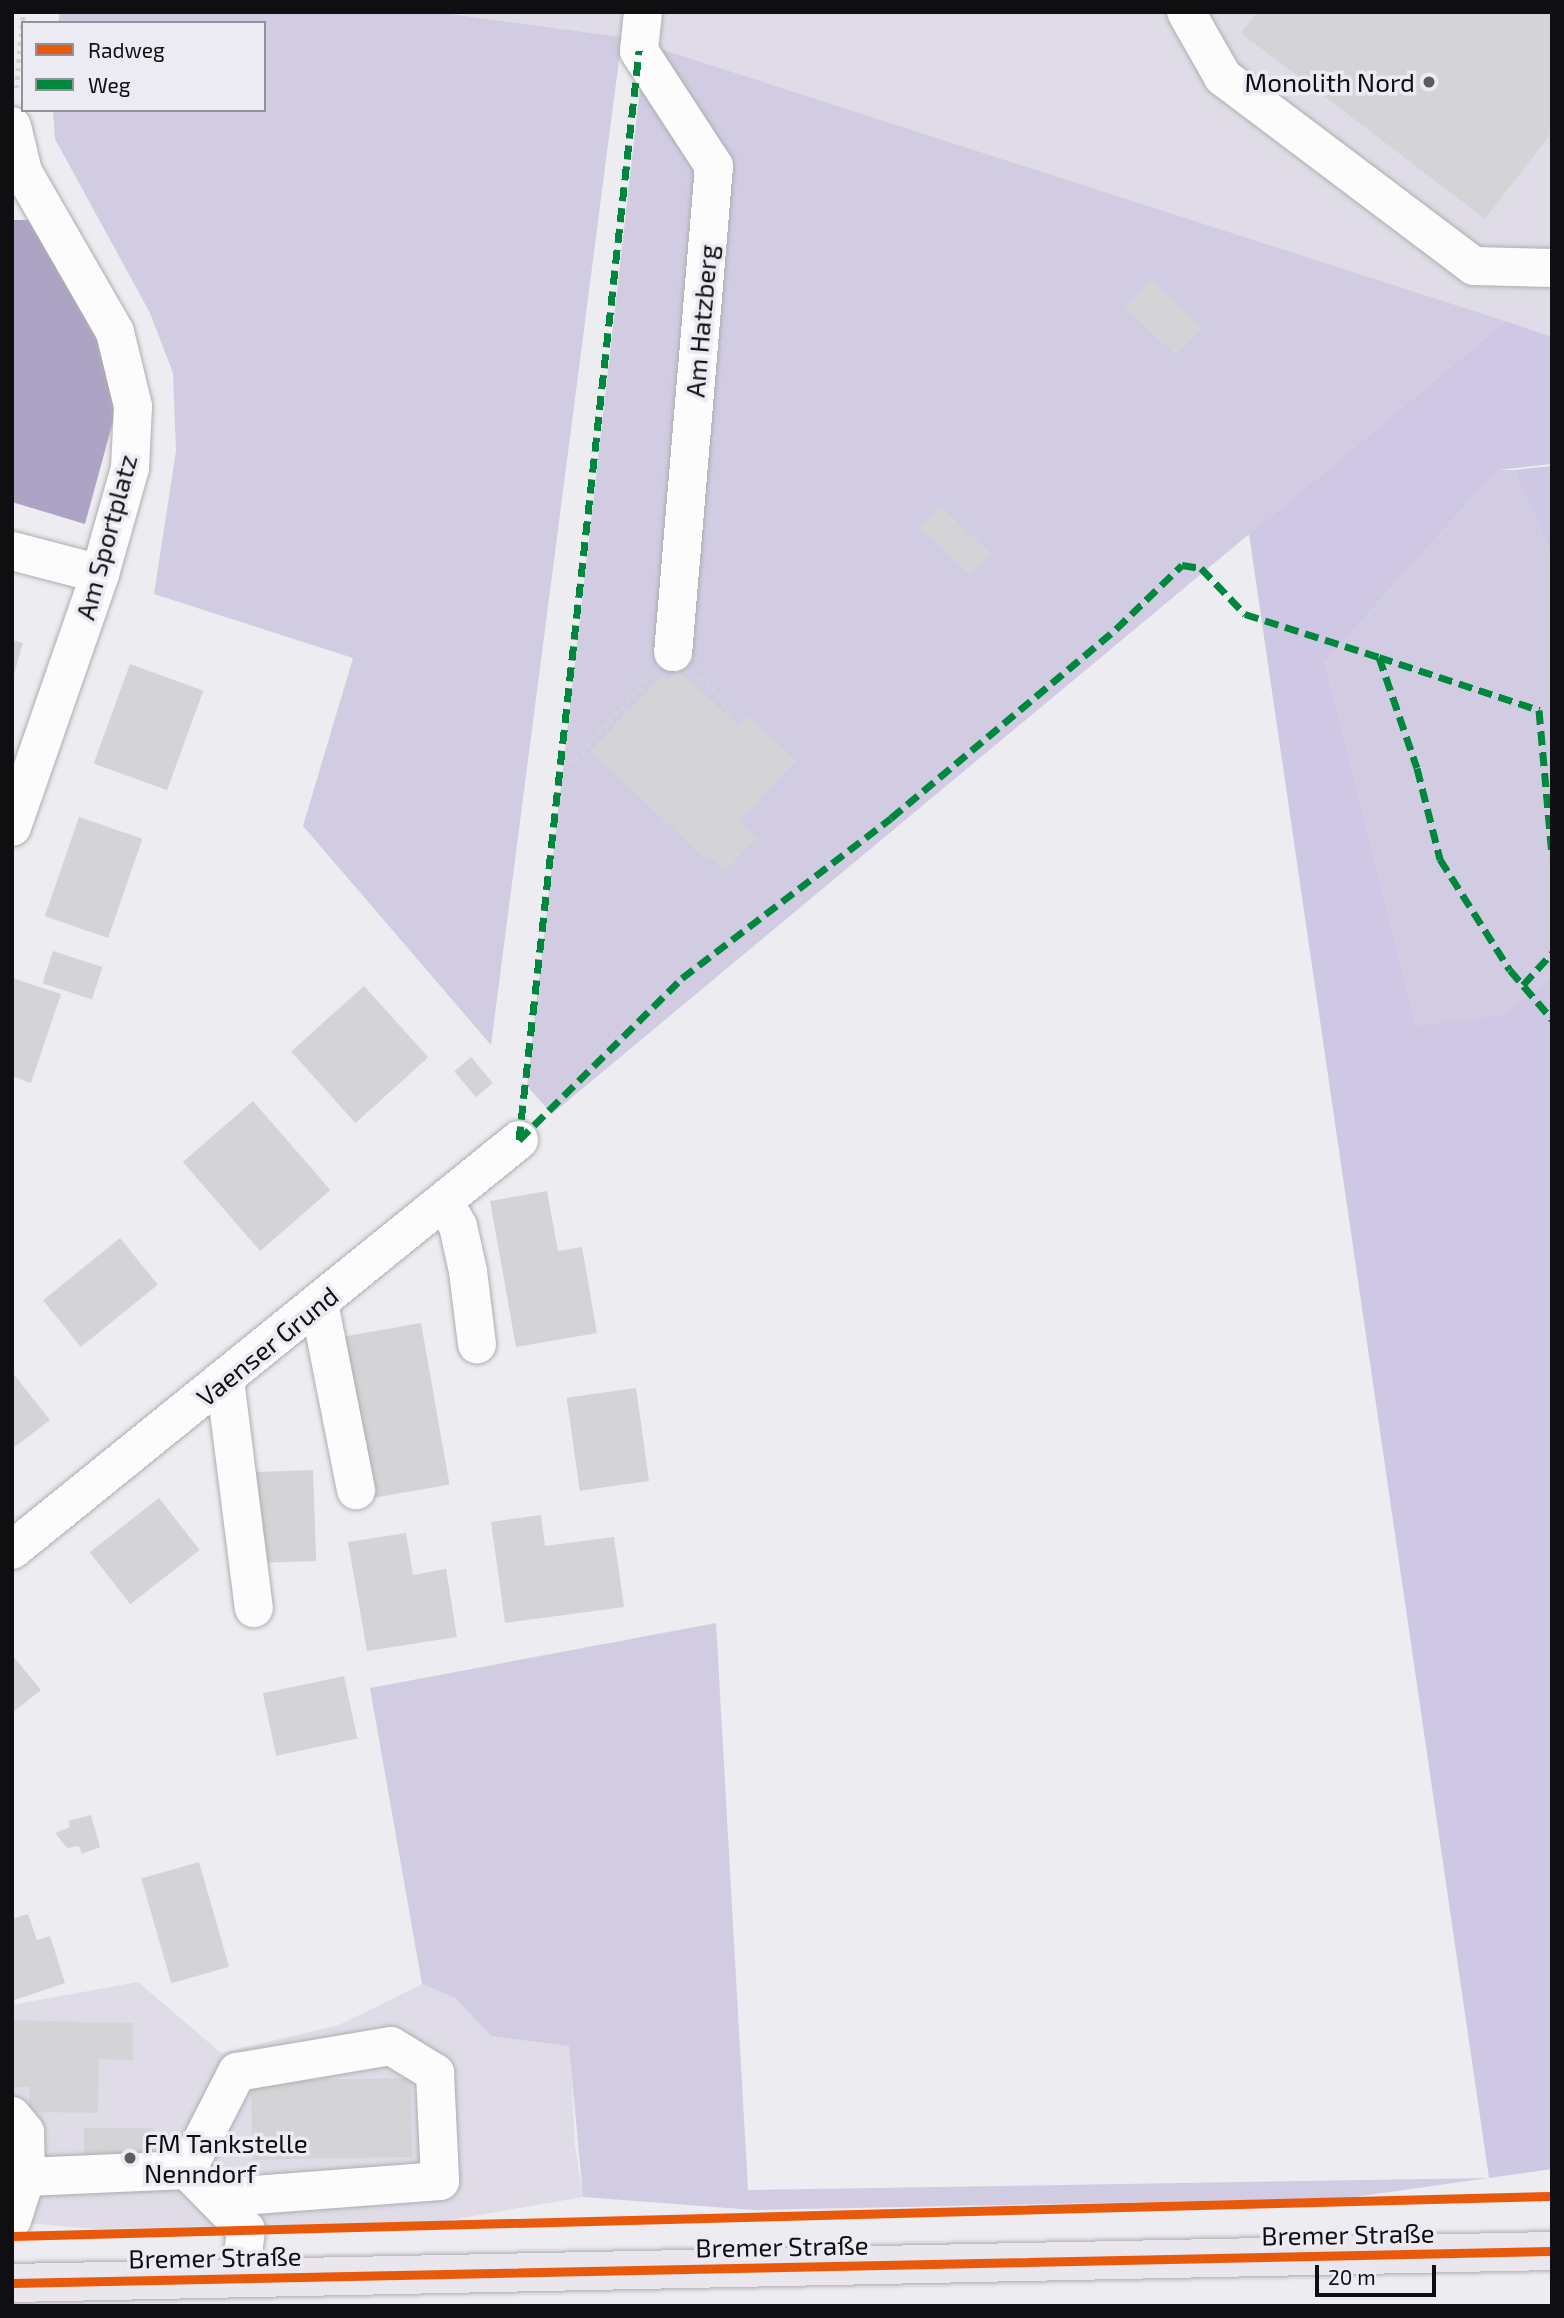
<!DOCTYPE html>
<meta charset="utf-8">
<style>
body{margin:0}
#map{position:relative;width:1564px;height:2318px;overflow:hidden;background:#edecf1;font-family:"Exo 2",sans-serif}
div>[style]{position:absolute}
.built>*{inset:0;background:#dfdce7}
.green>*{inset:0;background:#d2cce2}
.forest>*{inset:0;background:#cfc8e4}
.water>*{inset:0;background:#ada4c5}
.building>*{inset:0;background:#d4d4d7;transform-origin:0 0}
.path>*{height:4.5px;margin-top:-2.25px;transform-origin:0;background:repeating-linear-gradient(90deg,#d4d4d5 0 3.5px,transparent 0 8.5px)}
.roads{filter:drop-shadow(0 0 2px #aeadb1) drop-shadow(0 0 2px #aeadb1)}
.minor>*{height:38px;margin:-19px;padding:0 19px;transform-origin:19px;border-radius:19px;background:#fcfcfd}
.major>*{height:38px;margin:-19px;padding:0 19px;transform-origin:19px;border-radius:19px;background:#e9e6ee}
.quiet>*{height:7px;margin-top:-3.5px;transform-origin:0;background:repeating-linear-gradient(90deg,#00873e 0 14px,transparent 0 21px)}
.cycleway>*{height:9px;margin:-4.5px;padding:0 4.5px;transform-origin:4.5px;border-radius:4.5px;background:#e8590c}
.dots>*{width:19px;height:19px;translate:-50% -50%;box-sizing:border-box;border:4px solid #eceaf3;border-radius:50%}
span{translate:-50% -50%;white-space:nowrap;text-align:center;line-height:1.15;-webkit-text-stroke:7px #eceaf3;paint-order:stroke}
.poi-label{font-size:26px;color:#0f0f11}
.right{translate:-100% -50%;text-align:right}
.left{translate:0 -50%;text-align:left}
.street-label{font-size:26px;color:#0f0f11}
.frame{position:absolute;inset:0;border:14px solid #0f0f11;pointer-events:none}
.legend{position:absolute;left:21px;top:21px;width:245px;height:91px;box-sizing:border-box;background:#eceaf3;border:2px solid #949299;margin:0;padding:9px 12px;list-style:none;font-size:21px;color:#0f0f11}
.legend li{display:flex;align-items:center;gap:14px;height:35px}
.legend b{width:35px;border:2px solid #949299}
.scale{position:absolute;left:1315px;top:2265px;width:121px;height:32px;box-sizing:border-box;border:4px solid #0f0f11;border-top:0;padding-left:9px;font-size:21px;line-height:24px;white-space:nowrap;color:#0f0f11;-webkit-text-stroke:5px #eceaf3;paint-order:stroke}
</style>
<div id="map">
<div class="built">
<div style="clip-path:polygon(436px 12px,1552px 12px,1552px 337px,622px 37px)"></div>
<div style="clip-path:polygon(138px 1982px,221px 2053px,339px 2025px,422px 1984px,455px 1998px,491px 2036px,570px 2045px,575px 2145px,583px 2197px,445px 2221px,97px 2229px,12px 2222px,12px 2005px)"></div>
</div>
<div class="green">
<div style="clip-path:polygon(60px 12px,436px 12px,622px 37px,491px 1045px,303px 826px,353px 658px,154px 594px,176px 451px,173px 373px,150px 313px,55px 139px,53px 110px,264px 110px,264px 23px,58px 23px)"></div>
<div style="clip-path:polygon(645px 44px,1505px 321px,552px 1114px,527px 1086px)"></div>
<div style="clip-path:polygon(1498px 470px,1513px 470px,1552px 555px,1552px 976px,1501px 1015px,1416px 1027px,1325px 662px)"></div>
<div style="clip-path:polygon(716px 1623px,748px 2190px,1489px 2178px,1347px 2198px,754px 2210px,583px 2197px,569px 2046px,491px 2036px,455px 1998px,422px 1984px,370px 1688px)"></div>
</div>
<div class="forest">
<div style="clip-path:polygon(1505px 321px,1552px 337px,1552px 464px,1498px 470px,1325px 662px,1416px 1026px,1501px 1015px,1552px 976px,1552px 2169px,1489px 2178px,1249px 534px)"></div>
<div style="clip-path:polygon(1552px 466px,1552px 555px,1513px 470px)"></div>
</div>
<div class="water">
<div style="clip-path:polygon(12px 220px,32px 220px,103px 337px,121px 392px,85px 524px,12px 502px)"></div>
</div>
<div class="building">
<div style="clip-path:polygon(1257px 12px,1552px 12px,1552px 132px,1485px 219px,1241px 33px)"></div>
<div style="left:1151px;top:280px;width:70px;height:38px;rotate:43deg"></div>
<div style="left:941px;top:506px;width:69px;height:30px;rotate:44deg"></div>
<div style="clip-path:polygon(12px 640px,23px 643px,13px 678px,12px 678px)"></div>
<div style="left:130px;top:664px;width:78px;height:106px;rotate:20deg"></div>
<div style="clip-path:polygon(678px 670px,738px 726px,748px 716px,796px 761px,739px 821px,757px 838px,725px 871px,709px 856px,706px 860px,591px 751px,662px 675px,668px 681px)"></div>
<div style="left:79px;top:817px;width:67px;height:105px;rotate:19deg"></div>
<div style="left:53px;top:951px;width:52px;height:34px;rotate:18deg"></div>
<div style="clip-path:polygon(12px 978px,61px 994px,31px 1083px,12px 1076px)"></div>
<div style="left:364px;top:986px;width:96px;height:98px;rotate:48deg"></div>
<div style="left:471px;top:1057px;width:34px;height:22px;rotate:50deg"></div>
<div style="left:253px;top:1101px;width:118px;height:93px;rotate:49deg"></div>
<div style="clip-path:polygon(547px 1191px,558px 1251px,582px 1247px,597px 1333px,516px 1347px,490px 1201px)"></div>
<div style="left:120px;top:1238px;width:60px;height:99px;rotate:51deg"></div>
<div style="left:421px;top:1323px;width:164px;height:78px;rotate:80deg"></div>
<div style="clip-path:polygon(12px 1372px,50px 1420px,12px 1449px)"></div>
<div style="left:636px;top:1388px;width:94px;height:70px;rotate:82deg"></div>
<div style="left:313px;top:1470px;width:91px;height:57px;rotate:88deg"></div>
<div style="left:159px;top:1498px;width:66px;height:88px;rotate:52deg"></div>
<div style="clip-path:polygon(541px 1515px,545px 1546px,614px 1537px,624px 1607px,505px 1623px,491px 1522px)"></div>
<div style="clip-path:polygon(406px 1533px,413px 1575px,446px 1569px,457px 1637px,367px 1651px,348px 1542px)"></div>
<div style="clip-path:polygon(12px 1655px,41px 1690px,12px 1713px)"></div>
<div style="left:344px;top:1676px;width:64px;height:83px;rotate:78deg"></div>
<div style="clip-path:polygon(91px 1815px,100px 1847px,82px 1854px,79px 1846px,67px 1848px,55px 1833px,70px 1827px,68px 1821px)"></div>
<div style="left:199px;top:1862px;width:109px;height:60px;rotate:74deg"></div>
<div style="clip-path:polygon(28px 1914px,37px 1940px,50px 1936px,65px 1983px,12px 2001px,12px 1919px)"></div>
<div style="clip-path:polygon(12px 2020px,133px 2023px,133px 2060px,99px 2059px,98px 2113px,29px 2112px,29px 2087px,12px 2087px)"></div>
<div style="left:411px;top:2078px;width:79px;height:160px;rotate:89deg"></div>
<div style="left:84px;top:2128px;width:69px;height:65px"></div>
</div>
<div class="path">
<div style="left:16px;top:88px;width:76px;rotate:-84.7deg"></div>
<div style="left:700px;top:677px;width:27px;rotate:45deg"></div>
<div style="left:719px;top:696px;width:28px;rotate:63deg"></div>
<div style="left:561px;top:764px;width:16px;rotate:-18deg"></div>
<div style="left:576px;top:759px;width:106px;rotate:-48.1deg"></div>
</div>
<div class="roads">
<div class="minor">
<div style="left:643px;top:12px;width:39px;rotate:96deg"></div>
<div style="left:639px;top:51px;width:137px;rotate:56.9deg"></div>
<div style="left:714px;top:166px;width:488px;rotate:94.8deg"></div>
<div style="left:1186px;top:12px;width:75px;rotate:60.4deg"></div>
<div style="left:1223px;top:77px;width:314px;rotate:37deg"></div>
<div style="left:1474px;top:266px;width:78px;rotate:1.5deg"></div>
<div style="left:12px;top:551px;width:91px;rotate:14.6deg"></div>
<div style="left:12px;top:827px;width:268px;rotate:-70.8deg"></div>
<div style="left:100px;top:574px;width:110px;rotate:-74.2deg"></div>
<div style="left:130px;top:468px;width:62px;rotate:-87.2deg"></div>
<div style="left:133px;top:406px;width:76px;rotate:-103.7deg"></div>
<div style="left:115px;top:332px;width:185px;rotate:-119.9deg"></div>
<div style="left:23px;top:172px;width:47px;rotate:-103.4deg"></div>
<div style="left:444px;top:1201px;width:29px;rotate:61deg"></div>
<div style="left:458px;top:1226px;width:46px;rotate:77.5deg"></div>
<div style="left:468px;top:1271px;width:74px;rotate:83deg"></div>
<div style="left:319px;top:1303px;width:191px;rotate:78.8deg"></div>
<div style="left:225px;top:1380px;width:230px;rotate:82.8deg"></div>
<div style="left:12px;top:1550px;width:652px;rotate:-38.96deg"></div>
<div style="left:12px;top:2116px;width:21px;rotate:51deg"></div>
<div style="left:25px;top:2132px;width:45px;rotate:88.7deg"></div>
<div style="left:26px;top:2177px;width:45px;rotate:108deg"></div>
<div style="left:187px;top:2170px;width:110px;rotate:-63deg"></div>
<div style="left:237px;top:2072px;width:156px;rotate:-9.6deg"></div>
<div style="left:391px;top:2046px;width:52px;rotate:31.5deg"></div>
<div style="left:435px;top:2073px;width:108px;rotate:87.3deg"></div>
<div style="left:440px;top:2181px;width:226px;rotate:175.7deg"></div>
<div style="left:26px;top:2177px;width:161px;rotate:-2.5deg"></div>
<div style="left:187px;top:2170px;width:84px;rotate:45.5deg"></div>
<div style="left:246px;top:2230px;width:48px;rotate:97.1deg"></div>
</div>
<div class="major">
<div style="left:12px;top:2283px;width:1540px;rotate:-1.19deg"></div>
</div>
</div>
<div class="quiet">
<div style="left:1379px;top:657px;width:169px;rotate:18.3deg"></div>
<div style="left:1539px;top:710px;width:147px;rotate:84.9deg"></div>
<div style="left:1523px;top:985px;width:43px;rotate:-47.8deg"></div>
<div style="left:519px;top:1140px;width:230px;rotate:-44.8deg"></div>
<div style="left:682px;top:978px;width:263px;rotate:-37.4deg"></div>
<div style="left:891px;top:818px;width:294px;rotate:-40deg"></div>
<div style="left:1116px;top:629px;width:92px;rotate:-44.1deg"></div>
<div style="left:1182px;top:565px;width:19px;rotate:9deg"></div>
<div style="left:1201px;top:568px;width:64px;rotate:46.3deg"></div>
<div style="left:1245px;top:614px;width:141px;rotate:17.8deg"></div>
<div style="left:1379px;top:657px;width:117px;rotate:71.1deg"></div>
<div style="left:1417px;top:768px;width:94px;rotate:75.8deg"></div>
<div style="left:1440px;top:859px;width:131px;rotate:57.8deg"></div>
<div style="left:1510px;top:970px;width:65px;rotate:49.4deg"></div>
<div style="left:519px;top:1140px;width:1096px;rotate:-83.71deg"></div>
</div>
<div class="cycleway">
<div style="left:12px;top:2236px;width:1541px;rotate:-1.49deg"></div>
<div style="left:12px;top:2283px;width:1540px;rotate:-1.19deg"></div>
</div>
<div class="dots">
<div style="left:1429px;top:82px;background:#5d5c5f"></div>
<div style="left:130px;top:2158px;background:#5d5c5f"></div>
</div>
<div class="poi-label">
<span class="right" style="left:1415px;top:82px">Monolith Nord</span>
<span class="left" style="left:144px;top:2158px">FM Tankstelle<br>Nenndorf</span>
</div>
<div class="street-label">
<span style="left:701px;top:321px;rotate:-85deg">Am Hatzberg</span>
<span style="left:106px;top:537px;rotate:-75deg">Am Sportplatz</span>
<span style="left:267px;top:1346px;rotate:-39deg">Vaenser Grund</span>
<span style="left:1348px;top:2234px;rotate:-1deg">Bremer Straße</span>
<span style="left:782px;top:2246px;rotate:-1deg">Bremer Straße</span>
<span style="left:215px;top:2257px;rotate:-1deg">Bremer Straße</span>
</div>
<div class="frame"></div>
<ul class="legend">
<li><b style="height:9px;background:#e8590c"></b>Radweg</li>
<li><b style="height:9px;background:#00873e"></b>Weg</li>
</ul>
<div class="scale">20 m</div>
</div>
